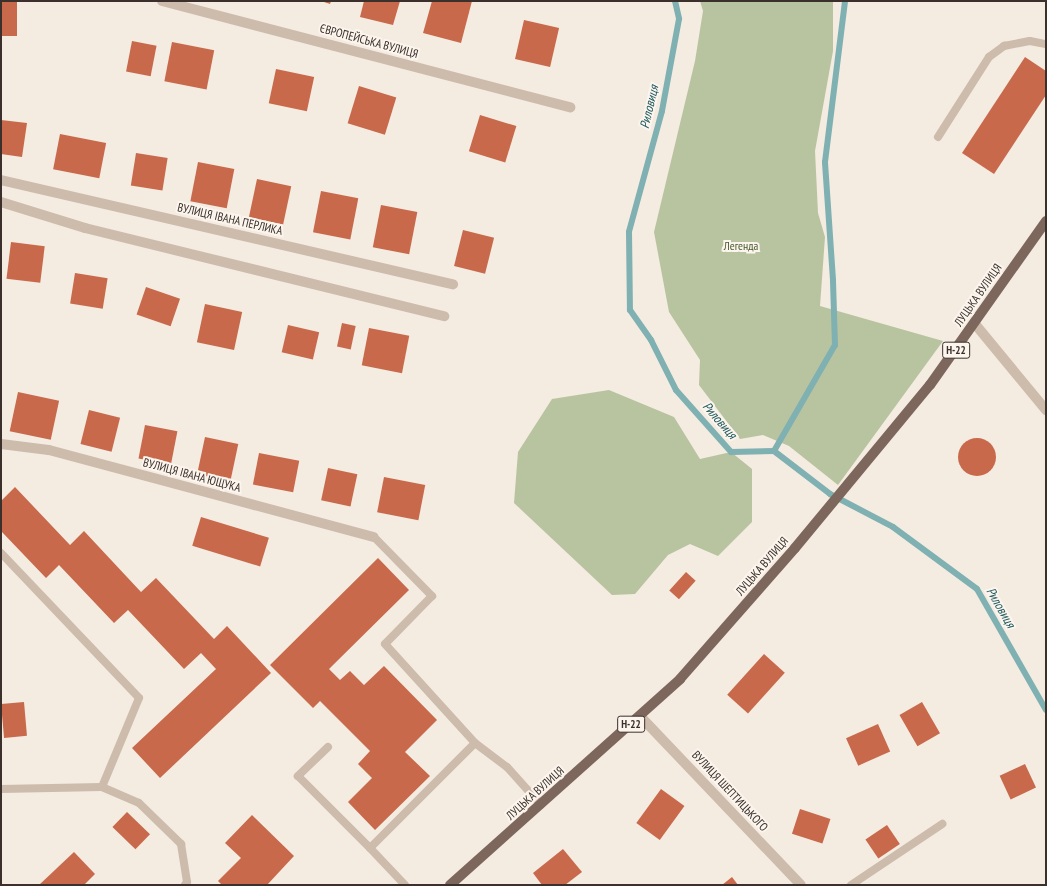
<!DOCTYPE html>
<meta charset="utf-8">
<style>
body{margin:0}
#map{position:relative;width:1047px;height:886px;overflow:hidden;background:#f4ebe1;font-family:"PT Sans Narrow",sans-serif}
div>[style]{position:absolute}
.green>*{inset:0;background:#b8c4a0}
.stream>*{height:6px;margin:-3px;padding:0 3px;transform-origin:3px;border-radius:3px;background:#7fb0b2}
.building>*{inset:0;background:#c8694b;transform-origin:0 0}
.round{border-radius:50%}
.service>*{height:8px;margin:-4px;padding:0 4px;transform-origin:4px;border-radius:4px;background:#cdbbac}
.minor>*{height:10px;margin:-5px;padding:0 5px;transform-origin:5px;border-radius:5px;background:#cdbbac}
.primary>*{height:10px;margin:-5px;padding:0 5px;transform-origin:5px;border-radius:5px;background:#7d675c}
span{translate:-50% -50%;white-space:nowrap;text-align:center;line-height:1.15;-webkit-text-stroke:4px #fbf5ee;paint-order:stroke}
.shield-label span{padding:1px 3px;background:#fbf5ee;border:1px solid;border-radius:3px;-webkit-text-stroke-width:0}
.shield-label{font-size:11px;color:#3b302b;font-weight:700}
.street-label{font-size:12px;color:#3b302b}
.park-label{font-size:12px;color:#4a5a2e}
.water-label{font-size:13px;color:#1f5a5e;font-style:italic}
.frame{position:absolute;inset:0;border:2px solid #3b302b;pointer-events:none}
</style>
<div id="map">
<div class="green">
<div style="clip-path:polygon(700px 1px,833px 1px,833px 51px,815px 151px,818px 213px,825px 237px,820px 306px,943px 341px,838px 485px,789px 446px,763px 435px,740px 439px,699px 385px,700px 360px,669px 312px,654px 232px,695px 61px,703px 11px)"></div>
<div style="clip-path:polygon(609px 390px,674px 417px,700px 459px,731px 452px,752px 469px,752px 522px,718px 556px,690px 544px,668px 555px,635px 594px,612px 595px,514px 503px,518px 452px,552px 399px)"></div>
</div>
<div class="stream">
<div style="left:675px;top:1px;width:18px;rotate:77deg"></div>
<div style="left:679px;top:19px;width:94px;rotate:100.5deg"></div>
<div style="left:662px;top:111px;width:125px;rotate:105.3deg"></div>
<div style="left:629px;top:232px;width:78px;rotate:89.3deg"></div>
<div style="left:630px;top:310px;width:37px;rotate:55deg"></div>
<div style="left:651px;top:340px;width:56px;rotate:63.4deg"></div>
<div style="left:676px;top:390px;width:83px;rotate:48.4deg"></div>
<div style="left:731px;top:452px;width:43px;rotate:-1.3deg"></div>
<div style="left:774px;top:451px;width:71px;rotate:37.5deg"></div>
<div style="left:830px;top:494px;width:71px;rotate:27.6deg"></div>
<div style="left:893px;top:527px;width:104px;rotate:36.4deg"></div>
<div style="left:977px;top:589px;width:139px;rotate:60.3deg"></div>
<div style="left:774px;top:451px;width:122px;rotate:-60.1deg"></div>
<div style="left:835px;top:345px;width:65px;rotate:-91.8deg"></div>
<div style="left:833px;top:280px;width:118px;rotate:-93.9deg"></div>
<div style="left:825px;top:162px;width:162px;rotate:-82.9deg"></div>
</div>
<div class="building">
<div style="left:1px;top:1px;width:16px;height:35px"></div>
<div style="clip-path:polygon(321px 1px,331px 1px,330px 4px)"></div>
<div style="clip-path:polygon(364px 1px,400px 1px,393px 25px,360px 17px)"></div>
<div style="clip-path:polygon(432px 1px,472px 1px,461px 43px,423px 33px)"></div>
<div style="left:524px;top:20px;width:36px;height:40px;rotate:13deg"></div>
<div style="left:132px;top:41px;width:25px;height:31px;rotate:11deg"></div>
<div style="left:172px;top:42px;width:43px;height:40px;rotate:11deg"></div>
<div style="clip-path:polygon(1025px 57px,1046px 71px,1046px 95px,994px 174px,962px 153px)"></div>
<div style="left:276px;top:69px;width:39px;height:35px;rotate:12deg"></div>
<div style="left:359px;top:86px;width:39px;height:39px;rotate:17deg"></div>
<div style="left:480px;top:115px;width:38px;height:38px;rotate:17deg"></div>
<div style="clip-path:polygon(1px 120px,27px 123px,22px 157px,1px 154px)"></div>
<div style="left:60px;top:134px;width:47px;height:36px;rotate:11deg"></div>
<div style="left:136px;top:153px;width:32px;height:33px;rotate:9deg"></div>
<div style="left:198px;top:162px;width:37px;height:40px;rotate:11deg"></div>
<div style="left:257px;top:179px;width:35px;height:39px;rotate:12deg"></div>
<div style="left:321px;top:191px;width:38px;height:42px;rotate:11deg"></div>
<div style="left:381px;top:205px;width:37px;height:43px;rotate:11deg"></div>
<div style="left:463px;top:230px;width:32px;height:37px;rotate:14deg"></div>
<div style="left:11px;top:242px;width:34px;height:37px;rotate:7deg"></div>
<div style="left:75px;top:273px;width:33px;height:31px;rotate:9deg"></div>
<div style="left:146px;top:287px;width:36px;height:29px;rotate:19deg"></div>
<div style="left:205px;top:304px;width:38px;height:39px;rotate:12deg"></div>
<div style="left:342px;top:323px;width:14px;height:24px;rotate:12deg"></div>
<div style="left:288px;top:325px;width:32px;height:28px;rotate:13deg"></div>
<div style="left:369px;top:328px;width:41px;height:38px;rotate:11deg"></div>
<div style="left:18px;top:392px;width:42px;height:40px;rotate:12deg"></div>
<div style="left:89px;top:410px;width:32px;height:35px;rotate:14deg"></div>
<div style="left:145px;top:425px;width:33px;height:34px;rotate:11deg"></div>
<div style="left:205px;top:437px;width:34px;height:38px;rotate:12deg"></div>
<div class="round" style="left:958px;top:438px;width:38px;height:38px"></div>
<div style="left:259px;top:453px;width:41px;height:32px;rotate:11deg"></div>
<div style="left:328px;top:468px;width:30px;height:33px;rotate:12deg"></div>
<div style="left:384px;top:477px;width:42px;height:36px;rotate:11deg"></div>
<div style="clip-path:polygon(15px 487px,70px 545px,84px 531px,141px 592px,156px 578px,214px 639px,227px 626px,271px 673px,160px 778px,132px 748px,216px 669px,201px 653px,184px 669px,128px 610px,114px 623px,59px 565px,46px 578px,1px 531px,1px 501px)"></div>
<div style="left:201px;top:517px;width:71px;height:30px;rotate:17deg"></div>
<div style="clip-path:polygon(378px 558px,409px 590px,329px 669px,340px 680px,350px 671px,364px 685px,384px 666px,437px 720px,405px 752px,430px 776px,375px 830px,348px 802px,372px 778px,358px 764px,370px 751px,320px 701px,313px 708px,270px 665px)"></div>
<div style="left:686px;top:572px;width:13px;height:25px;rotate:42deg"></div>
<div style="left:764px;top:654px;width:28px;height:55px;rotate:42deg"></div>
<div style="left:24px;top:702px;width:34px;height:23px;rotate:85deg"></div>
<div style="left:922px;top:702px;width:36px;height:26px;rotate:60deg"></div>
<div style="left:878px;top:724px;width:30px;height:35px;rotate:66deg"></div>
<div style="left:1025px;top:764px;width:26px;height:28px;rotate:65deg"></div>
<div style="left:661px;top:789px;width:29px;height:42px;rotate:36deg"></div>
<div style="left:800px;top:809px;width:32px;height:26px;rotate:18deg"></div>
<div style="left:127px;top:812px;width:32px;height:21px;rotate:44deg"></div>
<div style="clip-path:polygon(252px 815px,294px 856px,267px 885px,222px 885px,218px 881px,241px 858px,225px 843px)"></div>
<div style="left:887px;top:825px;width:23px;height:26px;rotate:56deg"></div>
<div style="clip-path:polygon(563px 849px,582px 872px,565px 885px,542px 885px,533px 873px)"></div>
<div style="clip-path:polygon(74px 852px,95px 874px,84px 885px,39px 885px)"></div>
<div style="clip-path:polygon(732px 877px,738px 885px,722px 885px)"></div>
</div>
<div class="service">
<div style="left:938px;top:137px;width:95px;rotate:-57.5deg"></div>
<div style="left:989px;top:57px;width:19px;rotate:-36deg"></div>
<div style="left:1004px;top:46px;width:26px;rotate:-11deg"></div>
<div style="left:1030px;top:41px;width:16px;rotate:11deg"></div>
<div style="left:374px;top:537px;width:83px;rotate:45.5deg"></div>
<div style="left:432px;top:596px;width:67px;rotate:134.4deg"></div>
<div style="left:385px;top:644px;width:134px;rotate:47.7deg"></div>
<div style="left:1px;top:553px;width:200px;rotate:46.4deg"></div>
<div style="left:139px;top:698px;width:96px;rotate:112.6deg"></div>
<div style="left:328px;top:747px;width:42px;rotate:136deg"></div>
<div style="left:298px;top:776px;width:102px;rotate:45deg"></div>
<div style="left:1px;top:789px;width:101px;rotate:-1.1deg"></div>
<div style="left:102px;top:787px;width:40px;rotate:23.4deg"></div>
<div style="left:139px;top:803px;width:59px;rotate:44.3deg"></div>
<div style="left:181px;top:844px;width:38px;rotate:81deg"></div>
<div style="left:187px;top:882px;width:4px;rotate:124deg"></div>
<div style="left:405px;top:885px;width:51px;rotate:-133.4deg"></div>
<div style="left:370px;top:848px;width:148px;rotate:-45deg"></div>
<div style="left:475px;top:743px;width:40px;rotate:37deg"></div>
<div style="left:507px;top:767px;width:51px;rotate:48.2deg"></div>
<div style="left:851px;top:885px;width:110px;rotate:-33.8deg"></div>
</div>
<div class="minor">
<div style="left:162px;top:1px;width:422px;rotate:14.6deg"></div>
<div style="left:1px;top:180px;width:464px;rotate:13deg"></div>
<div style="left:1px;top:202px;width:88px;rotate:17.2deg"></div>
<div style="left:85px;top:228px;width:370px;rotate:13.8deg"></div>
<div style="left:975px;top:324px;width:112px;rotate:50.5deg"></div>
<div style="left:1px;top:444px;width:48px;rotate:7.1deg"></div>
<div style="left:49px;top:450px;width:336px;rotate:15deg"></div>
<div style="left:640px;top:716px;width:233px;rotate:46.4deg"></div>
</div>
<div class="primary">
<div style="left:450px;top:885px;width:309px;rotate:-41.8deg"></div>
<div style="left:680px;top:679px;width:174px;rotate:-48.7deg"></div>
<div style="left:795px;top:548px;width:212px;rotate:-50.4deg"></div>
<div style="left:930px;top:385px;width:201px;rotate:-54.7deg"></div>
</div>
<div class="shield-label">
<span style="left:956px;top:350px">Н-22</span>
<span style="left:631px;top:724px">Н-22</span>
</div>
<div class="street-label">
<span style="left:369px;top:41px;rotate:15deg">ЄВРОПЕЙСЬКА ВУЛИЦЯ</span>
<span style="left:230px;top:219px;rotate:13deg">ВУЛИЦЯ ІВАНА ПЕРЛИКА</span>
<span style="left:978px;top:295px;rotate:-55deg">ЛУЦЬКА ВУЛИЦЯ</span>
<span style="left:192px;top:475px;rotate:15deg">ВУЛИЦЯ ІВАНА ЮЩУКА</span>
<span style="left:762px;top:566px;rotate:-49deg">ЛУЦЬКА ВУЛИЦЯ</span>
<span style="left:730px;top:791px;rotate:47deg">ВУЛИЦЯ ШЕПТИЦЬКОГО</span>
<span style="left:535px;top:793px;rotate:-42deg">ЛУЦЬКА ВУЛИЦЯ</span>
</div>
<div class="park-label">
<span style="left:741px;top:246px">Легенда</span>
</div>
<div class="water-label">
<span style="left:650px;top:107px;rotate:-77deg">Риловиця</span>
<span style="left:719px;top:421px;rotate:49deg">Риловиця</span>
<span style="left:1000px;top:608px;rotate:60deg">Риловиця</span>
</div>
<div class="frame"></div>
</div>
